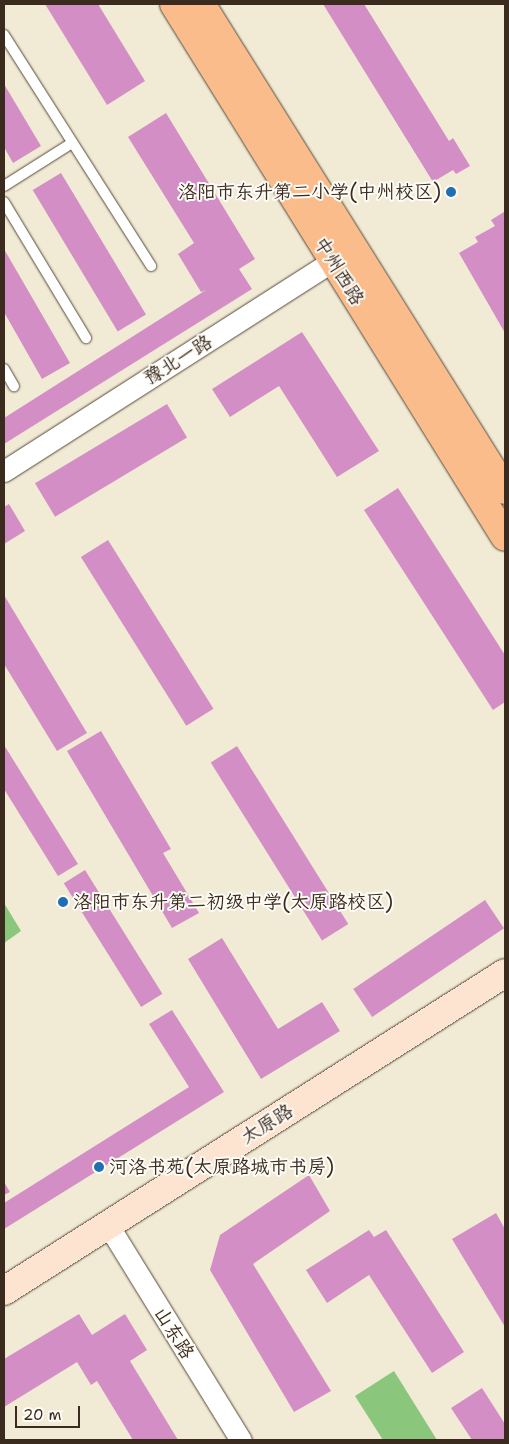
<!DOCTYPE html>
<meta charset="utf-8">
<style>
body{margin:0}
#map{position:relative;width:509px;height:1444px;overflow:hidden;background:#f1ebd5;font-family:"Shantell Sans","LXGW WenKai TC",sans-serif}
div>[style]{position:absolute}
.green>*{inset:0;background:#8ac67c}
.building>*{inset:0;background:#d38fc5;transform-origin:0 0}
.roads{filter:drop-shadow(0 0 1px #564739) drop-shadow(0 0 1px #564739)}
.lane>*{height:10px;margin:-5px;padding:0 5px;transform-origin:5px;border-radius:5px;background:#fff}
.street>*{height:21px;margin:-10.5px;padding:0 10.5px;transform-origin:10.5px;border-radius:10.5px;background:#fff}
.secondary>*{height:28px;margin:-14px;padding:0 14px;transform-origin:14px;border-radius:14px;background:#fde4d1}
.primary>*{height:28px;margin:-14px;padding:0 14px;transform-origin:14px;border-radius:14px;background:#fabc8b}
.dots>*{width:14px;height:14px;translate:-50% -50%;box-sizing:border-box;border:2px solid #fdfcf7;border-radius:50%}
span{translate:-50% -50%;white-space:nowrap;text-align:center;line-height:1.15;-webkit-text-stroke:4px #fdfcf7;paint-order:stroke}
.poi-label{font-size:19px;color:#3b2a1e}
.right{translate:-100% -50%;text-align:right}
.left{translate:0 -50%;text-align:left}
.street-label{font-size:19px;color:#3b2a1e}
.frame{position:absolute;inset:0;border:5px solid #3b2a1e;pointer-events:none}
.scale{position:absolute;left:15px;top:1406px;width:65px;height:22px;box-sizing:border-box;border:2px solid #3b2a1e;border-top:0;padding-left:6px;font-size:15px;line-height:18px;white-space:nowrap;color:#3b2a1e;-webkit-text-stroke:4px #fdfcf7;paint-order:stroke}
</style>
<div id="map">
<div class="green">
<div style="clip-path:polygon(4px 903px,21px 931px,4px 943px)"></div>
<div style="clip-path:polygon(394px 1371px,437px 1440px,383px 1440px,355px 1396px)"></div>
</div>
<div class="building">
<div style="clip-path:polygon(45px 4px,98px 4px,145px 81px,107px 105px)"></div>
<div style="clip-path:polygon(323px 4px,364px 4px,449px 141px,453px 138px,470px 166px,456px 174px,453px 170px,433px 182px)"></div>
<div style="clip-path:polygon(4px 84px,41px 146px,13px 163px,4px 147px)"></div>
<div style="clip-path:polygon(166px 113px,255px 259px,239px 269px,252px 289px,4px 444px,4px 418px,206px 290px,201px 292px,178px 254px,194px 243px,128px 137px)"></div>
<div style="left:61px;top:173px;width:165px;height:33px;rotate:59deg"></div>
<div style="clip-path:polygon(504px 212px,505px 213px,505px 333px,459px 253px,478px 242px,475px 237px,495px 226px,491px 220px)"></div>
<div style="clip-path:polygon(4px 249px,70px 363px,42px 379px,4px 312px)"></div>
<div style="clip-path:polygon(302px 332px,379px 451px,337px 477px,279px 386px,230px 417px,212px 389px)"></div>
<div style="left:167px;top:404px;width:39px;height:154px;rotate:59deg"></div>
<div style="clip-path:polygon(398px 488px,505px 655px,505px 702px,493px 710px,364px 510px)"></div>
<div style="clip-path:polygon(9px 504px,25px 531px,4px 544px,4px 507px)"></div>
<div style="left:108px;top:540px;width:199px;height:32px;rotate:58deg"></div>
<div style="clip-path:polygon(4px 595px,87px 733px,57px 751px,4px 664px)"></div>
<div style="clip-path:polygon(101px 731px,171px 849px,163px 853px,199px 913px,172px 928px,67px 751px)"></div>
<div style="clip-path:polygon(4px 745px,78px 864px,58px 876px,4px 789px)"></div>
<div style="left:237px;top:746px;width:210px;height:31px;rotate:58deg"></div>
<div style="left:85px;top:870px;width:146px;height:25px;rotate:58deg"></div>
<div style="left:485px;top:900px;width:34px;height:159px;rotate:56deg"></div>
<div style="clip-path:polygon(222px 938px,278px 1029px,322px 1002px,340px 1031px,261px 1079px,188px 959px)"></div>
<div style="clip-path:polygon(172px 1010px,224px 1092px,4px 1229px,4px 1203px,189px 1087px,149px 1024px)"></div>
<div style="clip-path:polygon(309px 1175px,330px 1211px,253px 1264px,331px 1391px,294px 1412px,210px 1270px,220px 1235px)"></div>
<div style="clip-path:polygon(4px 1182px,10px 1192px,4px 1195px)"></div>
<div style="clip-path:polygon(496px 1213px,505px 1229px,505px 1327px,452px 1239px)"></div>
<div style="clip-path:polygon(369px 1230px,374px 1237px,386px 1230px,464px 1352px,432px 1373px,369px 1275px,327px 1303px,306px 1270px)"></div>
<div style="clip-path:polygon(79px 1314px,92px 1335px,125px 1314px,147px 1350px,130px 1361px,178px 1440px,133px 1440px,97px 1381px,91px 1385px,77px 1362px,4px 1407px,4px 1359px)"></div>
<div style="clip-path:polygon(482px 1388px,505px 1424px,505px 1440px,472px 1440px,451px 1408px)"></div>
</div>
<div class="roads">
<div class="lane">
<div style="left:4px;top:35px;width:274px;rotate:57.5deg"></div>
<div style="left:4px;top:186px;width:80px;rotate:-32.3deg"></div>
<div style="left:4px;top:202px;width:159px;rotate:58.9deg"></div>
<div style="left:4px;top:369px;width:20px;rotate:60deg"></div>
</div>
<div class="street">
<div style="left:4px;top:471px;width:405px;rotate:-32.6deg"></div>
<div style="left:108px;top:1225px;width:253px;rotate:58.3deg"></div>
</div>
<div class="secondary">
<div style="left:4px;top:1291px;width:593px;rotate:-32.4deg"></div>
</div>
<div class="primary">
<div style="left:174px;top:4px;width:627px;rotate:58.16deg"></div>
<div style="left:201px;top:4px;width:573px;rotate:57.97deg"></div>
</div>
</div>
<div class="dots">
<div style="left:451px;top:192px;background:#1f6fb2"></div>
<div style="left:63px;top:902px;background:#1f6fb2"></div>
<div style="left:99px;top:1167px;background:#1f6fb2"></div>
</div>
<div class="poi-label">
<span class="right" style="left:441px;top:192px">洛阳市东升第二小学(中州校区)</span>
<span class="left" style="left:73px;top:902px">洛阳市东升第二初级中学(太原路校区)</span>
<span class="left" style="left:109px;top:1167px">河洛书苑(太原路城市书房)</span>
</div>
<div class="street-label">
<span style="left:339px;top:271px;rotate:58deg">中州西路</span>
<span style="left:178px;top:360px;rotate:-32deg">豫北一路</span>
<span style="left:267px;top:1124px;rotate:-32deg">太原路</span>
<span style="left:174px;top:1333px;rotate:58deg">山东路</span>
</div>
<div class="frame"></div>
<div class="scale">20 m</div>
</div>
